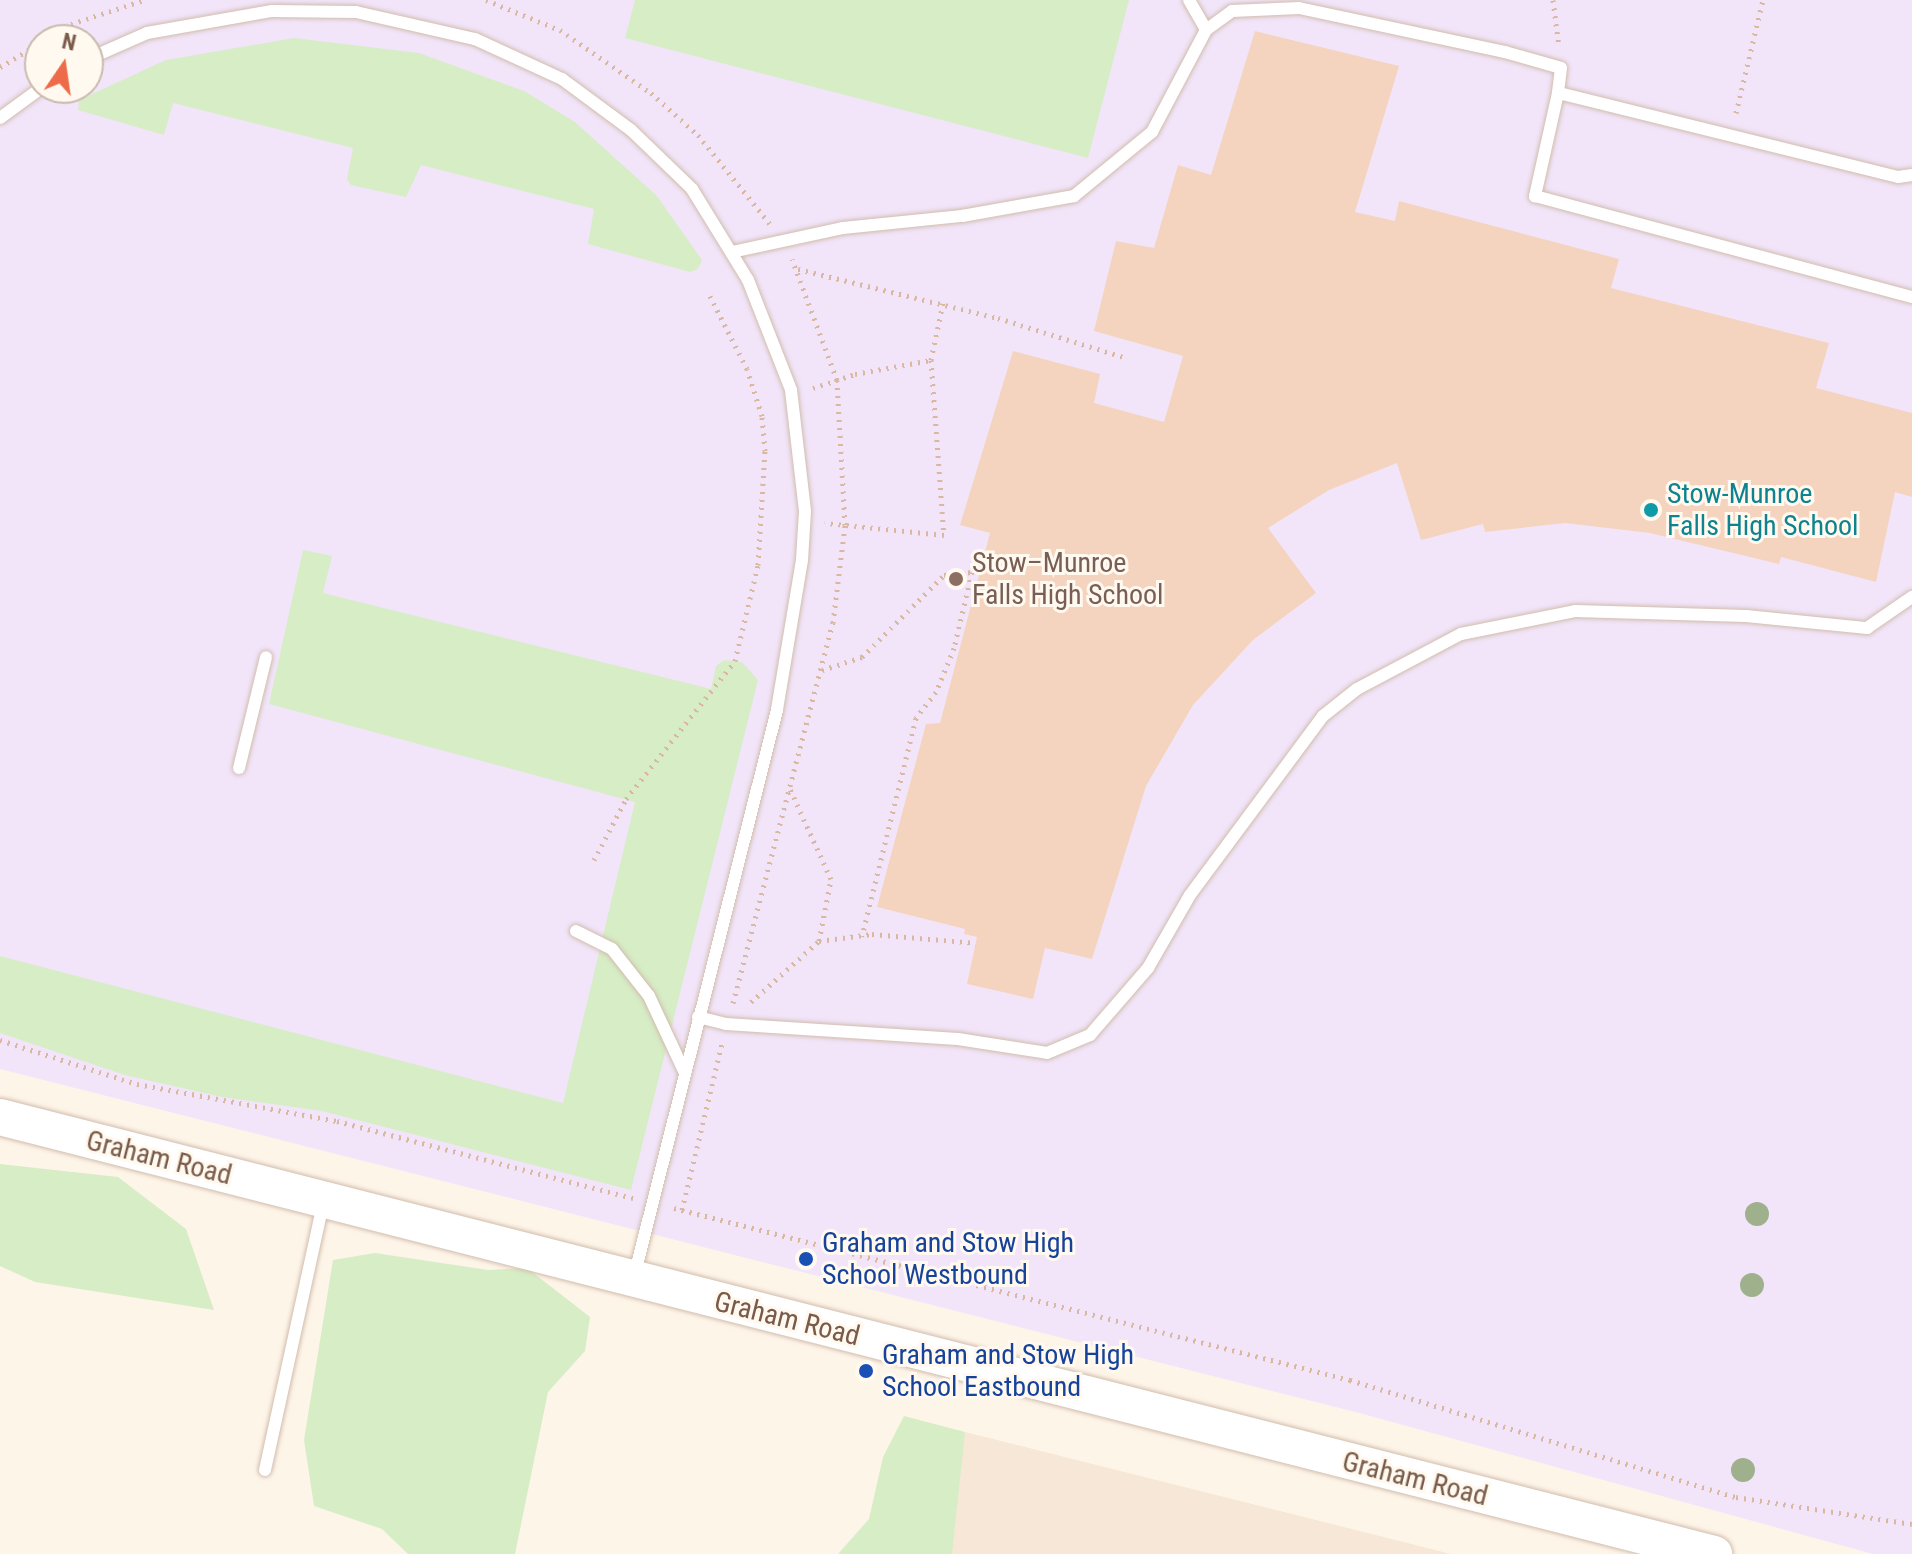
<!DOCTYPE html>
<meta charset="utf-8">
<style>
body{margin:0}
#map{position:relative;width:1912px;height:1554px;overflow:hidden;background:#fef5e9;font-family:"Roboto Condensed",sans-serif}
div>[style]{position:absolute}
.residential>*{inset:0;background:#f6e7d7}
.education>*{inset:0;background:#f2e5fa}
.green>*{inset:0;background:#d6edc6}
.building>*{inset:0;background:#f5d4bf}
.path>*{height:5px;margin-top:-2.5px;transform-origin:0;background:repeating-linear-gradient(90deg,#dab7a1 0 2px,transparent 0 8px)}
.roads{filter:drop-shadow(0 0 2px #d1bdad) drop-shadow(0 0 2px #d1bdad)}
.lane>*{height:12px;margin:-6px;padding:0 6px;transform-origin:6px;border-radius:6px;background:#fff}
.secondary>*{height:36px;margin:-18px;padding:0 18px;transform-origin:18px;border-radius:18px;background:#fff}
.trees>*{width:24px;height:24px;margin:-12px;border-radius:50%;background:#9fb18c}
.dots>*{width:22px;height:22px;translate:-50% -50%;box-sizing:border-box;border:4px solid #fff9f0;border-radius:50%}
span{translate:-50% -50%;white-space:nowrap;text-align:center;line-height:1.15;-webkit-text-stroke:6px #fff9f0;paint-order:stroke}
.culture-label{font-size:28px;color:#0d838f}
.left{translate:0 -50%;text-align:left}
.education-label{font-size:28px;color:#785e54}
.street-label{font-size:28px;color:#7a5b4a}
.transit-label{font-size:28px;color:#164399}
.north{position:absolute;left:24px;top:24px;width:80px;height:80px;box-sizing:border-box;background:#fff9f0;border:2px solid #cabaae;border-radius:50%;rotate:13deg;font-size:22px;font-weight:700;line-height:32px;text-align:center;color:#7a5b4a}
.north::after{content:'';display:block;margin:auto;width:28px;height:36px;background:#ed6b49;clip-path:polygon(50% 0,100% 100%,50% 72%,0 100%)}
</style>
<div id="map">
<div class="residential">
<div style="clip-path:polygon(965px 1432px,1451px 1554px,937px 1554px)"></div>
</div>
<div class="education">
<div style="clip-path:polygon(evenodd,0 0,1912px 0,1912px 1554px,1873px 1554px,1363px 1414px,0 1069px,0 0,40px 40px,88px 40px,88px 88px,40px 88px,40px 40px)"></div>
</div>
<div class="green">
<div style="clip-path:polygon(635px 0,1129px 0,1088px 158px,625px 38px)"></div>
<div style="clip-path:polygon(294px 38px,419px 53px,524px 91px,575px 122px,657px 196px,702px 260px,698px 269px,690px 272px,588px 244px,594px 209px,421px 165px,406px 197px,351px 185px,347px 179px,353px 148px,173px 103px,164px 135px,78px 110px,79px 100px,166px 60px)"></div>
<div style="clip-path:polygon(303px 550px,332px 556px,323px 593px,711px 689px,716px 666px,724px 660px,742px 662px,758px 680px,631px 1190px,322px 1111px,222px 1097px,125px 1075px,0 1033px,0 956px,563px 1103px,635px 802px,269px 704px)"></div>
<div style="clip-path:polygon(0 1164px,118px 1177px,186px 1229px,214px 1310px,35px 1282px,0 1266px)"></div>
<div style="clip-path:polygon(375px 1253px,488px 1270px,527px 1268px,590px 1317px,585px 1351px,548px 1392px,515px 1554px,408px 1554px,382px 1529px,314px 1506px,304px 1440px,333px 1260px)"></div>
<div style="clip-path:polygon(904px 1416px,965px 1432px,952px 1554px,838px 1554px,869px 1519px,883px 1457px)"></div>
</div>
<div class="building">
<div style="clip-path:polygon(1255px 31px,1399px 66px,1355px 212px,1395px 221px,1399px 201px,1619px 259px,1611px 288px,1829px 343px,1816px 388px,1912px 413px,1912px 497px,1895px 492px,1876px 582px,1781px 557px,1779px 564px,1650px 533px,1565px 523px,1485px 532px,1483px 524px,1421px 540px,1397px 463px,1329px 490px,1268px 528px,1316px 593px,1253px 640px,1193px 705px,1146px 786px,1092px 959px,1045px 948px,1033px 999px,967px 984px,977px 937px,964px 934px,965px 929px,877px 907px,926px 724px,940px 723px,990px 533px,960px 525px,1013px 351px,1100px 374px,1094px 403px,1164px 422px,1183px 356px,1094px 331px,1116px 241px,1154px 248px,1178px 165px,1211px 175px)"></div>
</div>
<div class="path">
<div style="left:486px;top:0;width:80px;rotate:22.1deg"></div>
<div style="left:560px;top:30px;width:111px;rotate:34.7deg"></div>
<div style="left:651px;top:93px;width:63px;rotate:41.8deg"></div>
<div style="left:698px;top:135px;width:114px;rotate:51deg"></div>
<div style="left:1553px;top:0;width:47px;rotate:82.7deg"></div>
<div style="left:45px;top:40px;width:31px;rotate:-32deg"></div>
<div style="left:71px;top:24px;width:77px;rotate:-18.2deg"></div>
<div style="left:0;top:67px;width:47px;rotate:-31deg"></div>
<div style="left:1736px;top:113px;width:116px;rotate:-76.6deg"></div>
<div style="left:798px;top:269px;width:206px;rotate:13.8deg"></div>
<div style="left:998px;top:318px;width:131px;rotate:17.3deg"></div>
<div style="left:931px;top:360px;width:58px;rotate:-78.1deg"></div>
<div style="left:813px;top:388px;width:44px;rotate:-18.4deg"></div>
<div style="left:855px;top:374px;width:77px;rotate:-10.4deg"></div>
<div style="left:931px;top:360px;width:175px;rotate:85.8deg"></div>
<div style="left:944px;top:535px;width:120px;rotate:-174.2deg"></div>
<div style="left:822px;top:670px;width:42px;rotate:-18deg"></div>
<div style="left:862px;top:657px;width:116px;rotate:-45deg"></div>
<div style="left:944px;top:575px;width:28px;rotate:-6deg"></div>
<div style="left:972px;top:572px;width:78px;rotate:103.3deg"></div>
<div style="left:954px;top:648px;width:48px;rotate:112.2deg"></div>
<div style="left:936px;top:692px;width:33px;rotate:128deg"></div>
<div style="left:916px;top:718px;width:225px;rotate:103.9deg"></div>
<div style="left:594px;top:860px;width:69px;rotate:-62.3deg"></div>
<div style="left:626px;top:799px;width:176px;rotate:-51.7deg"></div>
<div style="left:735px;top:661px;width:99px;rotate:-76.5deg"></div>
<div style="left:758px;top:565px;width:114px;rotate:-86.5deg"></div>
<div style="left:765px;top:451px;width:35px;rotate:-95deg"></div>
<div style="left:762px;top:416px;width:49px;rotate:-107.7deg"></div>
<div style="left:747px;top:369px;width:84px;rotate:-116.9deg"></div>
<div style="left:819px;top:941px;width:53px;rotate:-7.5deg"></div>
<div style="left:872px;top:934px;width:104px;rotate:4.9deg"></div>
<div style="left:751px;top:1002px;width:91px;rotate:-41.9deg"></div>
<div style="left:819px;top:941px;width:63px;rotate:-79deg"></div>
<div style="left:831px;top:879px;width:99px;rotate:-114.5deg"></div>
<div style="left:733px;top:1003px;width:393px;rotate:-75.3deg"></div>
<div style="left:833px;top:623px;width:99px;rotate:-83deg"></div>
<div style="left:845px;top:525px;width:145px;rotate:-93.2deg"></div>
<div style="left:837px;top:380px;width:129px;rotate:-110.4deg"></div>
<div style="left:0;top:1040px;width:144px;rotate:17.8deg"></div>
<div style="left:137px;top:1084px;width:203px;rotate:10.5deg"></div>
<div style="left:337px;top:1121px;width:306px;rotate:14.6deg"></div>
<div style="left:674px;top:1208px;width:698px;rotate:14.28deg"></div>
<div style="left:1350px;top:1380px;width:403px;rotate:16.9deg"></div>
<div style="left:1736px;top:1497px;width:178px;rotate:8.7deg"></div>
<div style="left:682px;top:1210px;width:172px;rotate:-76.5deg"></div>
</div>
<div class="roads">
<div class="lane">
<div style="left:1189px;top:0;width:34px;rotate:60deg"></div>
<div style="left:88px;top:59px;width:64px;rotate:-23.8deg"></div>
<div style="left:147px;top:33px;width:127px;rotate:-10deg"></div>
<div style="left:272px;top:11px;width:84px;rotate:0.7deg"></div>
<div style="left:356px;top:12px;width:122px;rotate:12.8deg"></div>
<div style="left:475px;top:39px;width:96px;rotate:24.7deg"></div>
<div style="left:562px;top:79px;width:86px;rotate:36.5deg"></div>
<div style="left:631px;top:130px;width:85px;rotate:44deg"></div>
<div style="left:692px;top:189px;width:107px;rotate:58.4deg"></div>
<div style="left:748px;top:280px;width:118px;rotate:68.6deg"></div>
<div style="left:791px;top:390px;width:122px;rotate:83.4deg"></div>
<div style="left:805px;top:511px;width:49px;rotate:93.5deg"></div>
<div style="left:802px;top:560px;width:152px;rotate:99.5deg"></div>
<div style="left:777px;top:710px;width:585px;rotate:104.16deg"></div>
<div style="left:0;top:118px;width:51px;rotate:-36.2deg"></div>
<div style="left:1912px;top:175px;width:14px;rotate:172deg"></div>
<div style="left:1898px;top:177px;width:350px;rotate:-166.1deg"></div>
<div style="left:1558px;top:93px;width:106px;rotate:102.6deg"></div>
<div style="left:1535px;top:196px;width:390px;rotate:15deg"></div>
<div style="left:732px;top:252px;width:114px;rotate:-12.2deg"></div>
<div style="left:843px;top:228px;width:120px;rotate:-5.8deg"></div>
<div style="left:962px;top:216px;width:114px;rotate:-10.1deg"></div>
<div style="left:1074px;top:196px;width:101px;rotate:-39.4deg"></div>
<div style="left:1152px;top:132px;width:115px;rotate:-62.1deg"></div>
<div style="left:1206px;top:30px;width:32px;rotate:-36deg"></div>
<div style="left:1232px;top:11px;width:67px;rotate:-2.6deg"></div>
<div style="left:1299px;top:8px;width:211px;rotate:12.1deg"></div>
<div style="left:1505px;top:52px;width:58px;rotate:15.9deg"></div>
<div style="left:1561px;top:68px;width:25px;rotate:97deg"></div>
<div style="left:239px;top:768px;width:114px;rotate:-76.3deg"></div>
<div style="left:576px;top:931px;width:40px;rotate:26.6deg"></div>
<div style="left:612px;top:949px;width:60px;rotate:51.8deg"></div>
<div style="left:649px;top:996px;width:83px;rotate:65deg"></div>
<div style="left:698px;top:1017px;width:29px;rotate:14deg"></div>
<div style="left:726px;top:1024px;width:232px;rotate:3.7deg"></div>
<div style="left:958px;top:1039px;width:90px;rotate:8.9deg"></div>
<div style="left:1047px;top:1053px;width:47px;rotate:-22.7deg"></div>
<div style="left:1090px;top:1035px;width:89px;rotate:-49.1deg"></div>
<div style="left:1148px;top:968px;width:84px;rotate:-60.1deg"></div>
<div style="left:1190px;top:895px;width:223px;rotate:-53.4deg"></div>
<div style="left:1323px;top:716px;width:43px;rotate:-38.5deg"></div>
<div style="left:1357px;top:689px;width:118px;rotate:-27.9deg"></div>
<div style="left:1461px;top:634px;width:116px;rotate:-11.4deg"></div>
<div style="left:1575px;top:611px;width:171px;rotate:1.7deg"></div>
<div style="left:1746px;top:616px;width:122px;rotate:5.7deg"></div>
<div style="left:1867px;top:628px;width:55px;rotate:-34.6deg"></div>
<div style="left:265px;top:1470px;width:272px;rotate:-77.7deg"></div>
</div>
<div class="secondary">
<div style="left:0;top:1117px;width:1769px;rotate:14.3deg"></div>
</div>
</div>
<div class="trees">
<div style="left:1757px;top:1214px"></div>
<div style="left:1752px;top:1285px"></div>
<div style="left:1743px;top:1470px"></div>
</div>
<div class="dots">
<div style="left:1651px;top:510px;background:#0f9aa8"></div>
<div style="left:956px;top:579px;background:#8d6e63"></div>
<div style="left:806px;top:1259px;background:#1a4fb4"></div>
<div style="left:866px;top:1371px;background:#1a4fb4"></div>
</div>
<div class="culture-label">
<span class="left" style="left:1667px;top:510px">Stow-Munroe<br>Falls High School</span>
</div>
<div class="education-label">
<span class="left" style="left:972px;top:579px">Stow–Munroe<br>Falls High School</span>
</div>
<div class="street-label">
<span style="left:159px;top:1158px;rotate:14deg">Graham Road</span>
<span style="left:787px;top:1319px;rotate:14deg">Graham Road</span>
<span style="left:1415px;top:1479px;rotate:14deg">Graham Road</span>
</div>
<div class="transit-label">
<span class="left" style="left:822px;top:1259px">Graham and Stow High<br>School Westbound</span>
<span class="left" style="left:882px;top:1371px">Graham and Stow High<br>School Eastbound</span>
</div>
<div class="north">N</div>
</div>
